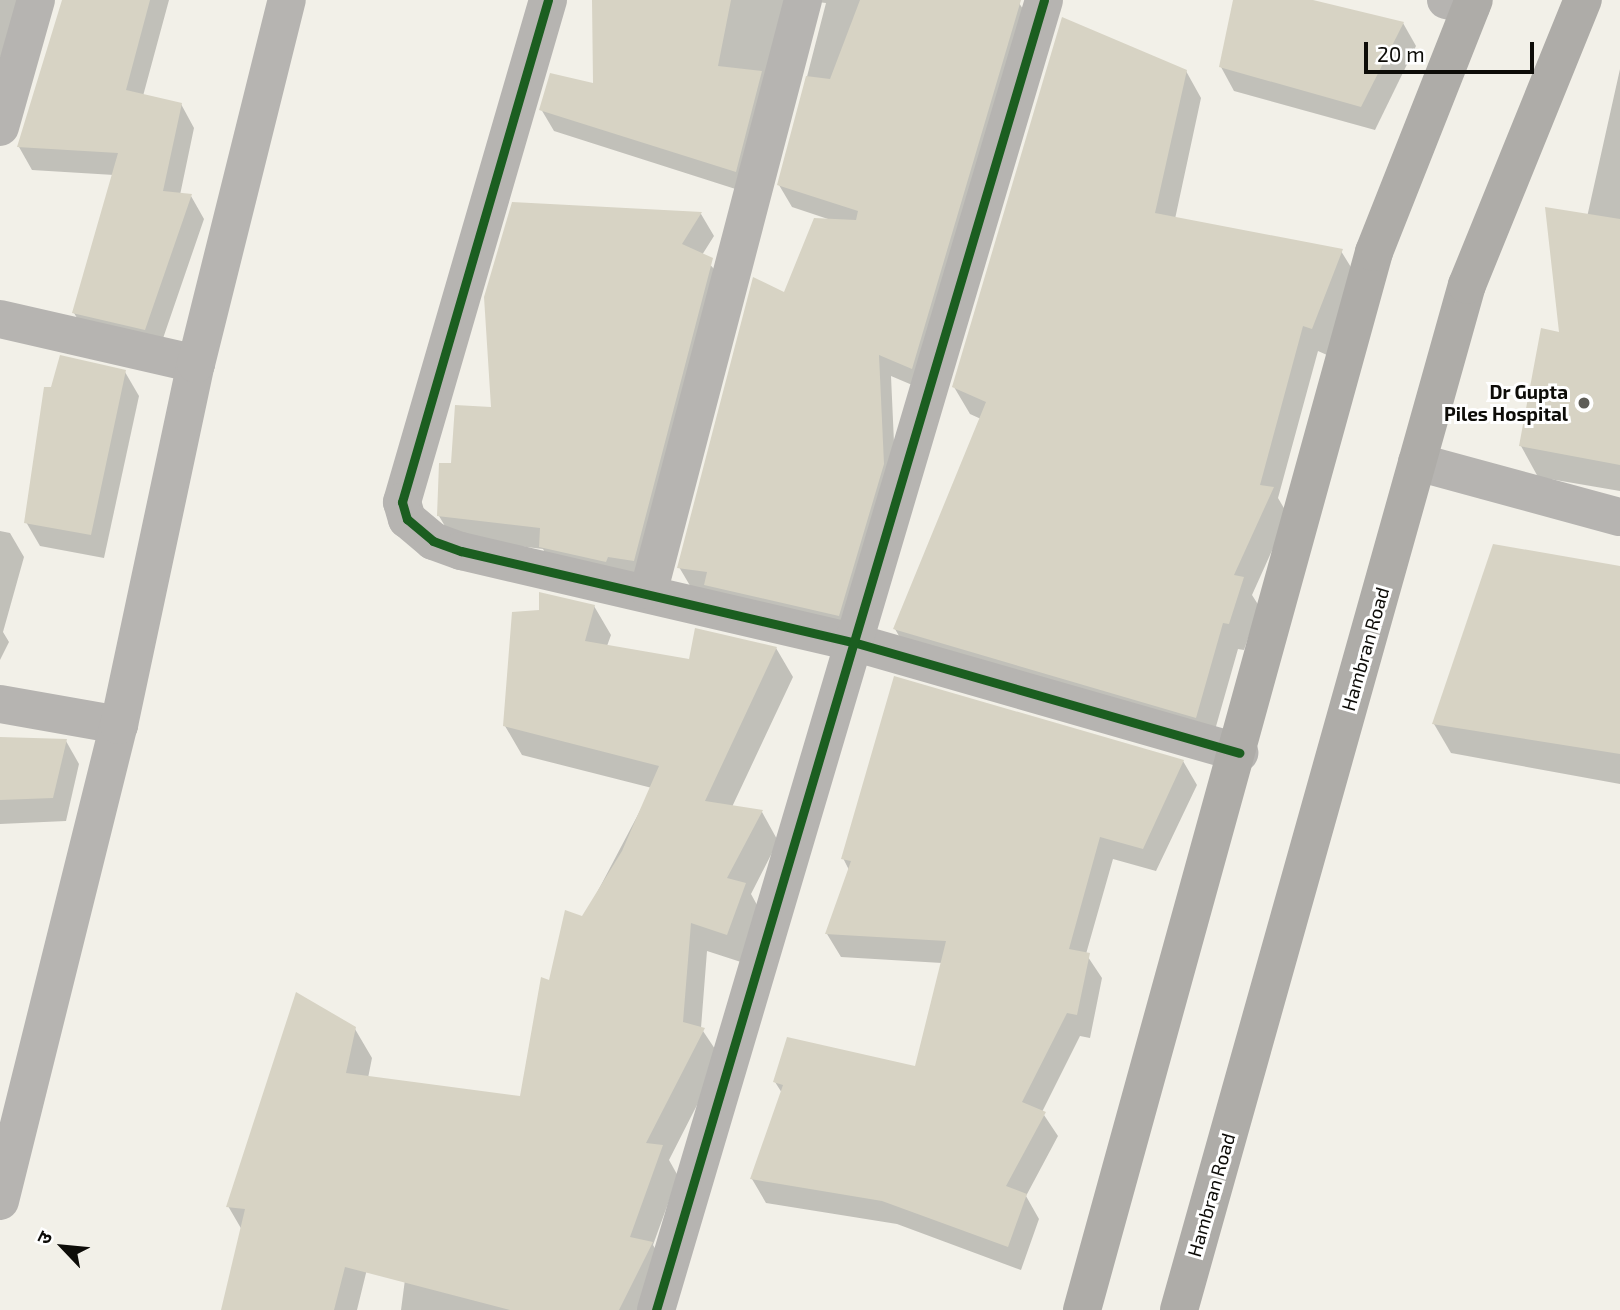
<!DOCTYPE html>
<meta charset="utf-8">
<style>
body{margin:0}
#map{position:relative;width:1620px;height:1310px;overflow:hidden;background:#f2f0e8;font-family:"Exo 2","Noto Sans Devanagari",sans-serif}
div>[style]{position:absolute}
.shadow>*{inset:0;background:#0003}
.building>*{inset:0;background:#d7d3c4}
.minor>*{height:38px;margin:-19px;padding:0 19px;transform-origin:19px;border-radius:19px;background:#b6b4b1}
.major>*{height:38px;margin:-19px;padding:0 19px;transform-origin:19px;border-radius:19px;background:#aeaca8}
.cycleway>*{height:9px;margin:-4.5px;padding:0 4.5px;transform-origin:4.5px;border-radius:4.5px;background:#1b5e20}
.dots>*{width:19px;height:19px;translate:-50% -50%;box-sizing:border-box;border:4px solid #fff;border-radius:50%}
span{translate:-50% -50%;white-space:nowrap;text-align:center;line-height:1.15;-webkit-text-stroke:6px #fff;paint-order:stroke}
.poi-label{font-size:19px;color:#0d0c08;font-weight:700}
.right{translate:-100% -50%;text-align:right}
.street-label{font-size:19px;color:#0d0c08}
.north{position:absolute;left:28px;top:1212px;width:70px;height:70px;-webkit-text-stroke:5px #fff;paint-order:stroke;rotate:296deg;font-size:19px;font-weight:700;line-height:28px;text-align:center;color:#0d0c08}
.north::after{content:'';display:block;margin:auto;width:24px;height:32px;background:#0d0c08;clip-path:polygon(50% 0,100% 100%,50% 72%,0 100%)}
.scale{position:absolute;left:1364px;top:42px;width:170px;height:32px;box-sizing:border-box;border:4px solid #0d0c08;border-top:0;padding-left:9px;font-size:21px;line-height:24px;white-space:nowrap;color:#0d0c08;-webkit-text-stroke:5px #fff;paint-order:stroke}
</style>
<div id="map">
<div class="shadow">
<div style="clip-path:polygon(0 0,20px 0,0 59px)"></div>
<div style="clip-path:polygon(69px 0,169px 0,143px 96px,181px 104px,194px 128px,180px 195px,191px 196px,204px 219px,158px 353px,88px 336px,74px 313px,114px 175px,32px 170px,19px 147px)"></div>
<div style="clip-path:polygon(594px 0,1017px 0,1033px 24px,924px 390px,891px 376px,896px 487px,851px 638px,692px 589px,679px 567px,785px 294px,831px 220px,792px 207px,779px 185px,826px 3px,809px 1px,748px 193px,554px 131px,541px 109px,594px 85px)"></div>
<div style="clip-path:polygon(1235px 0,1306px 0,1403px 23px,1416px 46px,1375px 130px,1234px 91px,1221px 67px)"></div>
<div style="clip-path:polygon(1620px 69px,1620px 491px,1538px 477px,1521px 446px,1561px 334px)"></div>
<div style="clip-path:polygon(1186px 71px,1201px 98px,1175px 219px,1341px 251px,1357px 277px,1327px 355px,1318px 351px,1278px 498px,1288px 515px,1252px 595px,1259px 606px,1244px 650px,1238px 649px,1211px 744px,910px 655px,895px 629px,981px 419px,970px 414px,954px 387px)"></div>
<div style="clip-path:polygon(513px 204px,701px 214px,714px 236px,702px 255px,725px 282px,646px 583px,554px 569px,543px 549px,452px 538px,439px 516px,453px 465px,493px 409px)"></div>
<div style="clip-path:polygon(125px 372px,139px 396px,104px 558px,40px 546px,26px 522px)"></div>
<div style="clip-path:polygon(0 531px,10px 533px,24px 557px,3px 632px,9px 642px,0 660px)"></div>
<div style="clip-path:polygon(1620px 580px,1620px 784px,1451px 753px,1434px 724px)"></div>
<div style="clip-path:polygon(594px 606px,611px 635px,607px 646px,690px 661px,776px 648px,793px 677px,732px 807px,762px 812px,778px 841px,751px 894px,762px 914px,744px 963px,707px 951px,701px 1028px,721px 1058px,669px 1160px,678px 1176px,653px 1245px,669px 1272px,650px 1310px,401px 1310px,412px 1226px,379px 1220px,357px 1310px,223px 1310px,242px 1230px,228px 1206px,355px 1029px,372px 1058px,368px 1078px,521px 1098px,550px 982px,652px 788px,522px 755px,505px 726px)"></div>
<div style="clip-path:polygon(0 739px,66px 741px,79px 764px,66px 821px,0 824px)"></div>
<div style="clip-path:polygon(1183px 761px,1197px 785px,1156px 871px,1113px 859px,1086px 954px,1102px 978px,1090px 1038px,1080px 1036px,1042px 1112px,1058px 1136px,1026px 1196px,1039px 1219px,1021px 1270px,897px 1224px,766px 1203px,752px 1179px,782px 1093px,775px 1082px,916px 1068px,942px 963px,841px 957px,827px 934px,849px 870px,843px 858px)"></div>
</div>
<div class="building">
<div style="clip-path:polygon(62px 0,150px 0,126px 90px,182px 103px,163px 191px,192px 194px,145px 330px,72px 313px,118px 153px,17px 147px)"></div>
<div style="clip-path:polygon(592px 0,731px 0,718px 66px,762px 71px,736px 172px,539px 110px,550px 73px,593px 83px)"></div>
<div style="clip-path:polygon(860px 0,1021px 0,912px 369px,879px 355px,884px 464px,839px 616px,704px 585px,707px 572px,677px 568px,753px 277px,784px 292px,814px 218px,856px 220px,858px 211px,777px 185px,806px 76px,830px 79px)"></div>
<div style="clip-path:polygon(1233px 0,1313px 0,1404px 22px,1361px 107px,1219px 67px)"></div>
<div style="clip-path:polygon(1062px 17px,1187px 70px,1155px 213px,1343px 249px,1312px 329px,1303px 326px,1260px 485px,1274px 487px,1234px 575px,1244px 577px,1229px 624px,1223px 623px,1196px 718px,893px 629px,986px 402px,952px 387px)"></div>
<div style="clip-path:polygon(512px 202px,702px 212px,682px 244px,713px 258px,634px 561px,608px 557px,606px 562px,539px 547px,540px 528px,437px 516px,439px 463px,451px 463px,455px 405px,491px 407px,484px 297px)"></div>
<div style="clip-path:polygon(1545px 207px,1620px 219px,1620px 465px,1519px 446px,1541px 328px,1559px 332px)"></div>
<div style="clip-path:polygon(60px 355px,126px 370px,91px 535px,24px 523px,44px 387px,51px 387px)"></div>
<div style="clip-path:polygon(1493px 544px,1620px 566px,1620px 754px,1432px 724px)"></div>
<div style="clip-path:polygon(539px 592px,595px 605px,585px 641px,689px 659px,695px 628px,777px 647px,705px 801px,763px 810px,727px 878px,746px 883px,727px 935px,691px 923px,683px 1022px,705px 1028px,646px 1143px,663px 1145px,630px 1237px,653px 1242px,619px 1310px,510px 1310px,345px 1267px,334px 1310px,221px 1310px,245px 1209px,226px 1207px,296px 992px,356px 1027px,346px 1073px,520px 1096px,541px 977px,549px 980px,565px 910px,582px 916px,622px 851px,659px 766px,503px 726px,512px 612px,539px 610px)"></div>
<div style="clip-path:polygon(894px 676px,1184px 760px,1143px 849px,1100px 837px,1069px 949px,1090px 953px,1077px 1015px,1067px 1013px,1022px 1102px,1046px 1112px,1006px 1186px,1027px 1194px,1008px 1247px,882px 1201px,750px 1179px,783px 1085px,773px 1082px,787px 1037px,915px 1066px,946px 941px,825px 934px,851px 861px,841px 859px)"></div>
<div style="clip-path:polygon(0 737px,67px 739px,53px 798px,0 800px)"></div>
</div>
<div class="minor">
<div style="left:548px;top:0;width:523px;rotate:106.22deg"></div>
<div style="left:402px;top:502px;width:18px;rotate:74deg"></div>
<div style="left:407px;top:519px;width:34px;rotate:40deg"></div>
<div style="left:433px;top:541px;width:30px;rotate:20deg"></div>
<div style="left:461px;top:551px;width:402px;rotate:13.1deg"></div>
<div style="left:853px;top:642px;width:402px;rotate:16deg"></div>
<div style="left:1446px;top:0;width:26px;rotate:13deg"></div>
<div style="left:0;top:127px;width:132px;rotate:-74.2deg"></div>
<div style="left:0;top:319px;width:201px;rotate:12.9deg"></div>
<div style="left:1417px;top:462px;width:210px;rotate:15.2deg"></div>
<div style="left:649px;top:590px;width:610px;rotate:-75.37deg"></div>
<div style="left:0;top:704px;width:121px;rotate:10deg"></div>
<div style="left:0;top:1201px;width:491px;rotate:-76deg"></div>
<div style="left:119px;top:725px;width:369px;rotate:-78deg"></div>
<div style="left:196px;top:364px;width:375px;rotate:-76deg"></div>
<div style="left:656px;top:1310px;width:1366px;rotate:-73.5deg"></div>
</div>
<div class="major">
<div style="left:1082px;top:1310px;width:1098px;rotate:-74.57deg"></div>
<div style="left:1374px;top:252px;width:271px;rotate:-68.4deg"></div>
<div style="left:1179px;top:1310px;width:1065px;rotate:-74.31deg"></div>
<div style="left:1467px;top:285px;width:308px;rotate:-67.9deg"></div>
</div>
<div class="cycleway">
<div style="left:548px;top:0;width:523px;rotate:106.22deg"></div>
<div style="left:402px;top:502px;width:18px;rotate:74deg"></div>
<div style="left:407px;top:519px;width:34px;rotate:40deg"></div>
<div style="left:433px;top:541px;width:30px;rotate:20deg"></div>
<div style="left:461px;top:551px;width:402px;rotate:13.1deg"></div>
<div style="left:853px;top:642px;width:402px;rotate:16deg"></div>
<div style="left:656px;top:1310px;width:1366px;rotate:-73.5deg"></div>
</div>
<div class="dots">
<div style="left:1584px;top:403px;background:#5d5c56"></div>
</div>
<div class="poi-label">
<span class="right" style="left:1568px;top:403px">Dr Gupta<br>Piles Hospital</span>
</div>
<div class="street-label">
<span style="left:1365px;top:649px;rotate:-74deg">Hambran Road</span>
<span style="left:1211px;top:1195px;rotate:-74deg">Hambran Road</span>
</div>
<div class="north">उ</div>
<div class="scale">20 m</div>
</div>
